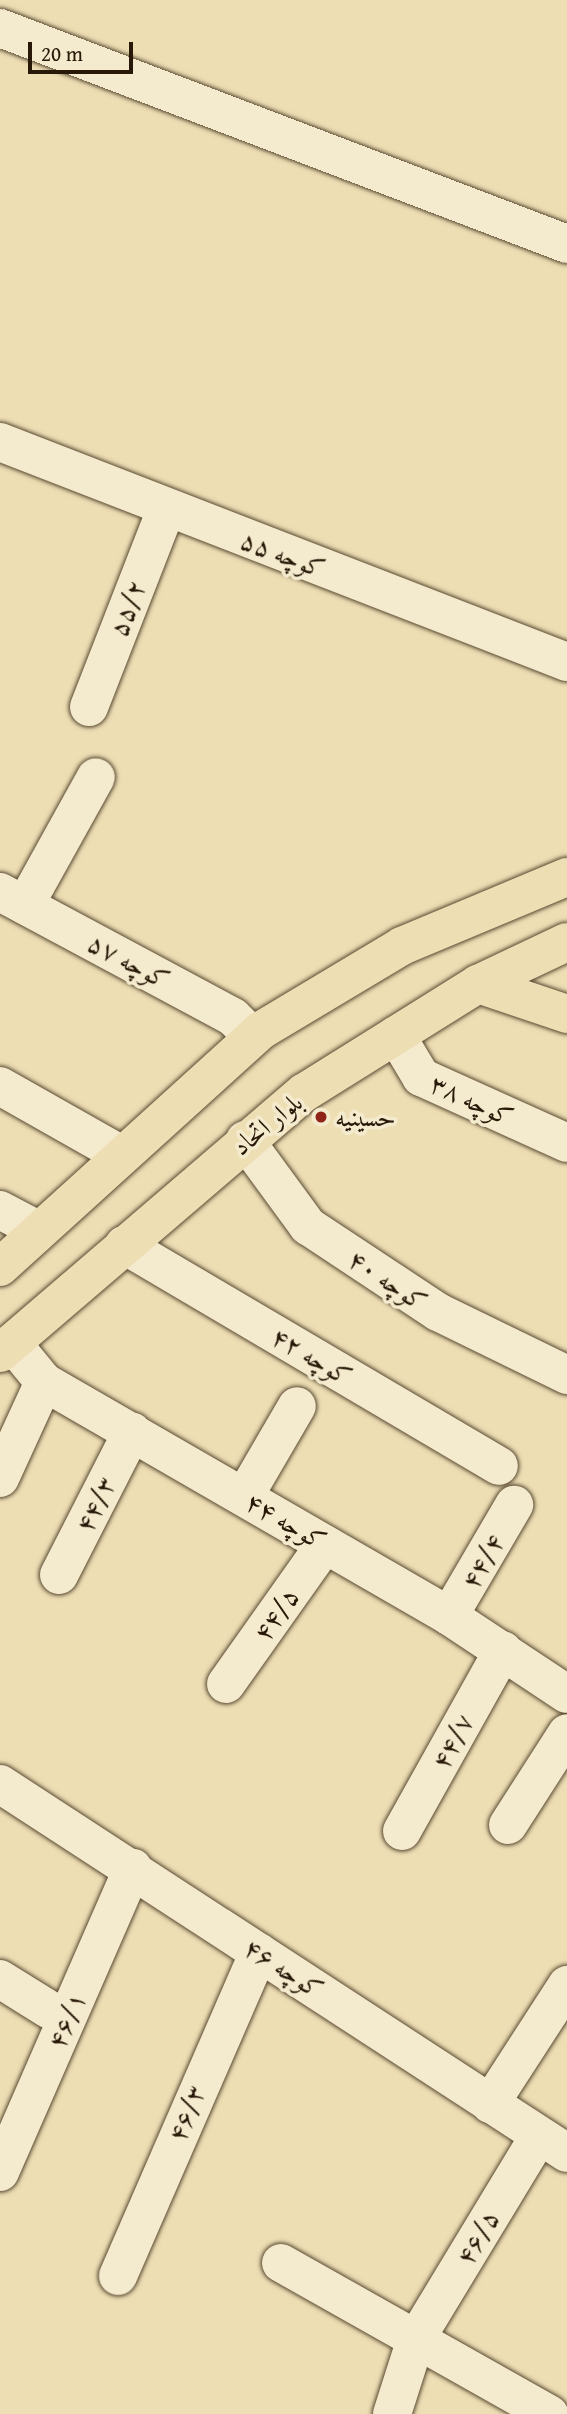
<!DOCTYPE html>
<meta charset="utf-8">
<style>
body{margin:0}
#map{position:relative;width:567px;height:2414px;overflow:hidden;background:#eedeb4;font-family:"Gentium Book Plus",Amiri,serif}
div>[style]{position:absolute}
.roads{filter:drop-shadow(0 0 2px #594a32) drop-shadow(0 0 2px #594a32)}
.minor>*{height:38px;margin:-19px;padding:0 19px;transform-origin:19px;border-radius:19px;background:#f4eace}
.major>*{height:38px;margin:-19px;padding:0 19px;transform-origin:19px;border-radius:19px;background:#eedeb4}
.dots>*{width:19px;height:19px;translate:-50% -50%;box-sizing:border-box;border:4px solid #f4eace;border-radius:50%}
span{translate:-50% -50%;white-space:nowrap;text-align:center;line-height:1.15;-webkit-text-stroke:7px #f4eace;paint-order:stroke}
.street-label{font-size:26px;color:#271807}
.poi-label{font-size:26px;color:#271807}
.left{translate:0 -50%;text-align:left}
.scale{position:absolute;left:28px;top:42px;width:105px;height:32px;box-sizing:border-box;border:4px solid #271807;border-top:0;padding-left:9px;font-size:21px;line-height:24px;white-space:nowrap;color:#271807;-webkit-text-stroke:5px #f4eace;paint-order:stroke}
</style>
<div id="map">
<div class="roads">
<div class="minor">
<div style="left:0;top:28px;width:607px;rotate:20.85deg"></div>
<div style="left:0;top:442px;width:608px;rotate:21.21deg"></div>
<div style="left:89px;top:707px;width:212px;rotate:-68.7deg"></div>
<div style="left:0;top:892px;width:264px;rotate:28.2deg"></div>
<div style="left:233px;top:1017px;width:28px;rotate:45deg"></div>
<div style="left:25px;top:905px;width:146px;rotate:-61deg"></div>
<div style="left:396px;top:1035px;width:49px;rotate:59.2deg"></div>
<div style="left:421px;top:1077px;width:160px;rotate:24.3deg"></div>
<div style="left:0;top:1086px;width:138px;rotate:29.5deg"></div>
<div style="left:245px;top:1140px;width:107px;rotate:53.8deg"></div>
<div style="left:308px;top:1226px;width:156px;rotate:33.5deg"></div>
<div style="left:438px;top:1312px;width:144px;rotate:26deg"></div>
<div style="left:0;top:1210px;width:43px;rotate:27.8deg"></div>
<div style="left:124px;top:1245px;width:435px;rotate:30.5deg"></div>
<div style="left:12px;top:1343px;width:50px;rotate:50.6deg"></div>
<div style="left:44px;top:1382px;width:468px;rotate:30deg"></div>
<div style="left:449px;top:1616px;width:141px;rotate:33.5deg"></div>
<div style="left:0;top:1478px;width:106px;rotate:-65.4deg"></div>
<div style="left:244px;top:1497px;width:105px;rotate:-59.8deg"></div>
<div style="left:59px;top:1575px;width:161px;rotate:-63deg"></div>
<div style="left:449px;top:1616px;width:129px;rotate:-59.6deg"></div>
<div style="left:226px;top:1684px;width:171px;rotate:-54.7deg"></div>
<div style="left:0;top:1784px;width:676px;rotate:33.06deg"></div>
<div style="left:508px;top:1825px;width:109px;rotate:-57.3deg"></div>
<div style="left:402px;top:1831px;width:207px;rotate:-60.8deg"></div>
<div style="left:0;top:1979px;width:57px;rotate:32deg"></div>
<div style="left:490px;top:2104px;width:142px;rotate:-57.1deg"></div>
<div style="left:0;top:2172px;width:332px;rotate:-66.4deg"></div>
<div style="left:281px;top:2263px;width:308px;rotate:29.4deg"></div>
<div style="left:118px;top:2276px;width:353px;rotate:-66.5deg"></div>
<div style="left:392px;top:2414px;width:79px;rotate:-72.3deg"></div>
<div style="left:416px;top:2339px;width:237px;rotate:-58.8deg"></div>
</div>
<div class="major">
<div style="left:478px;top:984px;width:94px;rotate:18.6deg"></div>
<div style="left:0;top:1267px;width:351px;rotate:-42.2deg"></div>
<div style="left:260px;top:1031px;width:165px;rotate:-30.9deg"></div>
<div style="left:402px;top:946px;width:179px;rotate:-22.7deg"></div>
<div style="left:0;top:1353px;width:401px;rotate:-40.6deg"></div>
<div style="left:305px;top:1092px;width:204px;rotate:-32deg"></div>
<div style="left:478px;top:984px;width:98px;rotate:-25.3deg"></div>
</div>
</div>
<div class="dots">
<div style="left:321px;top:1117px;background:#8f2418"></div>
</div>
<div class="street-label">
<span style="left:283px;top:554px;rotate:21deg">کوچه ۵۵</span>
<span style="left:127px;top:608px;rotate:-69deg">۵۵/۲</span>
<span style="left:129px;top:961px;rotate:28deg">کوچه ۵۷</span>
<span style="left:472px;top:1100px;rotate:25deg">کوچه ۳۸</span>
<span style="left:267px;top:1124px;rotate:-39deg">بلوار اتحاد</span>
<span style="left:388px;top:1280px;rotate:34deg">کوچه ۴۰</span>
<span style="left:312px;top:1356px;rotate:31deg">کوچه ۴۲</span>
<span style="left:95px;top:1504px;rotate:-63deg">۴۴/۳</span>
<span style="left:286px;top:1521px;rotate:30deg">کوچه ۴۴</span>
<span style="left:482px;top:1561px;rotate:-60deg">۴۴/۴</span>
<span style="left:276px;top:1614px;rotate:-55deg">۴۴/۵</span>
<span style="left:452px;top:1741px;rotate:-61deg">۴۴/۷</span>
<span style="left:284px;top:1968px;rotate:33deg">کوچه ۴۶</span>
<span style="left:66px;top:2020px;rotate:-66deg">۴۶/۱</span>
<span style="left:186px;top:2113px;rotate:-67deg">۴۶/۳</span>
<span style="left:477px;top:2237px;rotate:-59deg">۴۶/۵</span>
</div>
<div class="poi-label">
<span class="left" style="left:335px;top:1117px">حسینیه</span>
</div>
<div class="scale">20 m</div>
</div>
